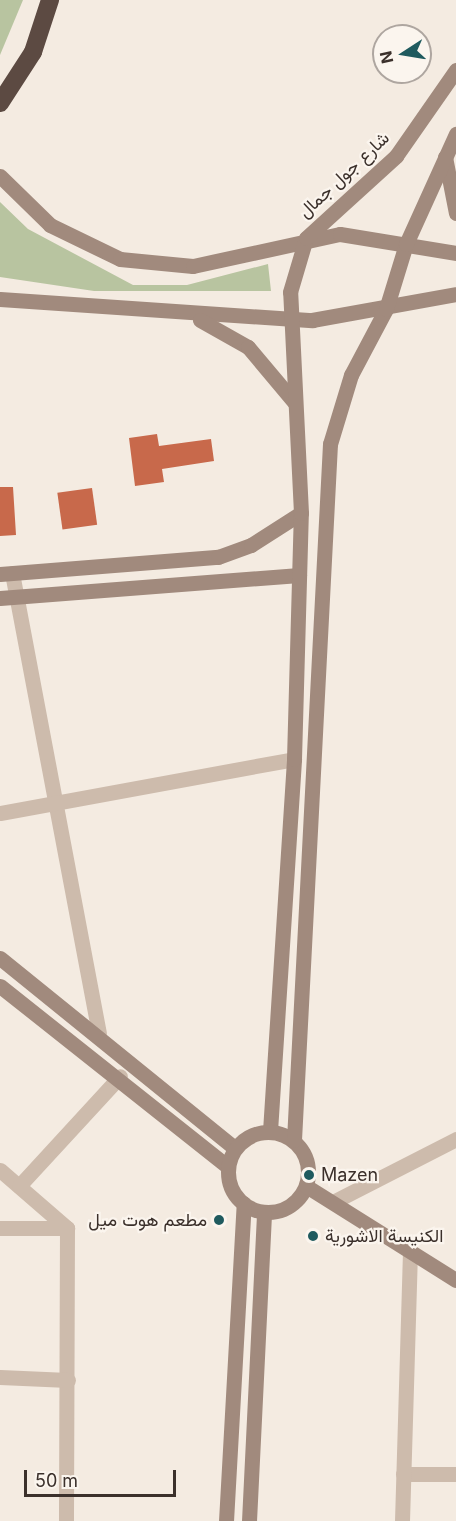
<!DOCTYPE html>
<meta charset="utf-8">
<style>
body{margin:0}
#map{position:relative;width:456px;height:1521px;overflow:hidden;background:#f4ebe1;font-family:Inter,Vazirmatn,sans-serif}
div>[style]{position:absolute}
.green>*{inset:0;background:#b8c4a0}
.building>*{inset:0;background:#c8694b;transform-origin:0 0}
.street>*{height:15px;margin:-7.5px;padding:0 7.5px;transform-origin:7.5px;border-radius:7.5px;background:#cdbbac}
.secondary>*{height:15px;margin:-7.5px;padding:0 7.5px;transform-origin:7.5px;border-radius:7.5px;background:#a18a7d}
.secondary>.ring{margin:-7.5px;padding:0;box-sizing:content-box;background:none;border:15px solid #a18a7d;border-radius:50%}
.highway>*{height:18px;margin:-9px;padding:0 9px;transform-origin:9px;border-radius:9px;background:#5c4a42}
.dots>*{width:16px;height:16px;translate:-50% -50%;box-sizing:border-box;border:3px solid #fbf5ee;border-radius:50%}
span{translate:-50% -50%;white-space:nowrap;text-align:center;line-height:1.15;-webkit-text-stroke:4.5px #fbf5ee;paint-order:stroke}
.street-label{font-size:18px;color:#3b302b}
.poi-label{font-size:18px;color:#3b302b}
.left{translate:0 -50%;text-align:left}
.right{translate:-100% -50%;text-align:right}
.north{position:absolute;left:372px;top:24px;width:60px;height:60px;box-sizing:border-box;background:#fbf5ee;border:2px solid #aea6a0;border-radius:50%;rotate:258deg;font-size:16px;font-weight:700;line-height:24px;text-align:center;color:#3b302b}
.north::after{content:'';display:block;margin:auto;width:21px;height:27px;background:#1f5a5e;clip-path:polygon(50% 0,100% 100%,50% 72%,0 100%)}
.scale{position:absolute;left:24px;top:1470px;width:152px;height:27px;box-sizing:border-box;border:3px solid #3b302b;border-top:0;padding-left:8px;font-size:18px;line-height:21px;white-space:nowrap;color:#3b302b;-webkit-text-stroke:4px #fbf5ee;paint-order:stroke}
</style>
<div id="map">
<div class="green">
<div style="clip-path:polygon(0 0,23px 0,0 55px)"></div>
<div style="clip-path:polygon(0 202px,28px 229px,133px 285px,187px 285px,268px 264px,271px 291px,94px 291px,0 277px)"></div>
</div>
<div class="building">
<div style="clip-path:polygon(157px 434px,159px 446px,211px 439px,214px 461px,162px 469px,164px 482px,135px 486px,129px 438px)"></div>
<div style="clip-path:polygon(0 487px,13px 487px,16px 535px,0 536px)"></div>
<div style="left:92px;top:488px;width:37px;height:35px;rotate:82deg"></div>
</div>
<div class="street">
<div style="left:12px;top:573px;width:468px;rotate:79.3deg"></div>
<div style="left:0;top:813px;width:299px;rotate:-10.4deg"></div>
<div style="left:0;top:1170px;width:89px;rotate:40.9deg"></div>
<div style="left:67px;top:1228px;width:293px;rotate:90.2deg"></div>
<div style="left:19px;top:1186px;width:149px;rotate:-47.4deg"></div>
<div style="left:333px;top:1202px;width:138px;rotate:-27.1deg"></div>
<div style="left:0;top:1228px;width:67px"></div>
<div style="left:0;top:1377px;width:68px;rotate:2.5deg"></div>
<div style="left:403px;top:1474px;width:53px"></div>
<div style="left:402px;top:1521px;width:270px;rotate:-88.3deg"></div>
</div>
<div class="secondary">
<div style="left:445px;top:157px;width:57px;rotate:78.9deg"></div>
<div style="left:0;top:176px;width:70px;rotate:44.4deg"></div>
<div style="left:50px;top:225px;width:78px;rotate:25.9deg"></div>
<div style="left:120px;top:259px;width:73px;rotate:5.5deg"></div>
<div style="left:193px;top:266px;width:150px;rotate:-12.3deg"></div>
<div style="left:340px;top:234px;width:118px;rotate:9.3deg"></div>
<div style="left:0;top:299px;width:313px;rotate:3.9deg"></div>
<div style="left:312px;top:320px;width:146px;rotate:-10.2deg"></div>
<div style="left:200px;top:320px;width:55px;rotate:29.4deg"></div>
<div style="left:248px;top:347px;width:73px;rotate:50deg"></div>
<div style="left:0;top:574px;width:219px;rotate:-4.5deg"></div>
<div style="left:218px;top:557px;width:35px;rotate:-20deg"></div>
<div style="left:251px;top:545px;width:59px;rotate:-32.6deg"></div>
<div style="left:0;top:598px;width:300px;rotate:-4.4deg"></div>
<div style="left:0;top:958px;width:302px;rotate:39deg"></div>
<div style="left:0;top:986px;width:291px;rotate:38.4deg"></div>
<div style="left:270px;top:1131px;width:373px;rotate:-86.3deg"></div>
<div style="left:294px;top:759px;width:246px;rotate:-88.4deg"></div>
<div style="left:301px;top:513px;width:221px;rotate:-92.8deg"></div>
<div style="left:290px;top:292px;width:56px;rotate:-73.5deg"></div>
<div style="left:306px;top:238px;width:122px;rotate:-42.3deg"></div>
<div style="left:396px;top:156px;width:105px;rotate:-55.1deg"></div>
<div class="ring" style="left:228px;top:1132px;width:65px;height:65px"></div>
<div style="left:294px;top:1140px;width:697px;rotate:-87.04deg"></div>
<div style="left:330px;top:444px;width:72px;rotate:-73.1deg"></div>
<div style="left:351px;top:375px;width:75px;rotate:-62.1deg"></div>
<div style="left:386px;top:309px;width:68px;rotate:-72.9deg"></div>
<div style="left:406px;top:244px;width:121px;rotate:-65.6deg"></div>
<div style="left:306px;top:1186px;width:177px;rotate:32.1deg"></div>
<div style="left:226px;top:1521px;width:318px;rotate:-86.8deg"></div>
<div style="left:249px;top:1521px;width:309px;rotate:-87.2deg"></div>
</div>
<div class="highway">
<div style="left:0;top:103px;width:61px;rotate:-57.1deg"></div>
<div style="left:33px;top:52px;width:55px;rotate:-71.9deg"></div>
</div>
<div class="dots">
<div style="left:309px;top:1175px;background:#1f5a5e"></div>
<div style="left:219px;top:1220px;background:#1f5a5e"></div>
<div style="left:313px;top:1236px;background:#1f5a5e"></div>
</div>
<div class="street-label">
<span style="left:344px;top:175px;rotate:-43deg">شارع جول جمال</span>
</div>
<div class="poi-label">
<span class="left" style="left:321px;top:1175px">Mazen</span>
<span class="right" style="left:207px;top:1220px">مطعم هوت ميل</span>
<span class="left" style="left:325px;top:1236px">الكنيسة الاشورية</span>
</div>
<div class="north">N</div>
<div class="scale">50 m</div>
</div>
